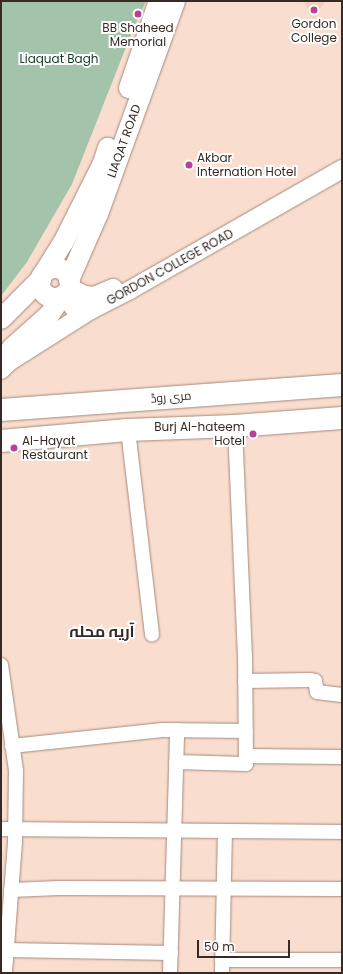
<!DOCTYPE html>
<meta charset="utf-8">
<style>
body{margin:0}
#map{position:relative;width:343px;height:974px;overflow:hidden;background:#f9ddce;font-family:Poppins,Cairo,sans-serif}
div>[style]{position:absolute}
.built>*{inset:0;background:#f1cfbc}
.green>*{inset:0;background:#a3c3aa}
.roads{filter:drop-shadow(0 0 1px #a58b7d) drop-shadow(0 0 1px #a58b7d)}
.minor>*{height:14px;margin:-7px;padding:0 7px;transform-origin:7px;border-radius:7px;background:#fff}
.tertiary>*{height:18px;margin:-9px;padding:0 9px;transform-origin:9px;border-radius:9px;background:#fff}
.secondary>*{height:20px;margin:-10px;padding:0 10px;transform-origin:10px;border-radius:10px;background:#fff}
.secondary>.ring{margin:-10px;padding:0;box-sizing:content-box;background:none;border:20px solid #fff;border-radius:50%}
.primary>*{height:22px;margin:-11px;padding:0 11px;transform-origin:11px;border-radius:11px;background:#fff}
.dots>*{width:11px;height:11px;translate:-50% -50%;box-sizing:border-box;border:2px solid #fff;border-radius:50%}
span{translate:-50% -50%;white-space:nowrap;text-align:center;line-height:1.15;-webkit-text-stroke:4px #fff;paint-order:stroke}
.poi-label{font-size:12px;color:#352a25}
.left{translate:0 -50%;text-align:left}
.right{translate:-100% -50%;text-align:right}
.park-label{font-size:12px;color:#11381f}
.street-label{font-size:12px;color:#352a25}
.district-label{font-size:16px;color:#352a25;font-weight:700}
.frame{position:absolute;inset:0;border:2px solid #352a25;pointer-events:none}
.scale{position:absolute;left:197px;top:940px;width:93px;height:18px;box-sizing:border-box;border:2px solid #352a25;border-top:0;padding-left:5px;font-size:12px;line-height:14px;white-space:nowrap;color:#352a25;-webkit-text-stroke:3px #fff;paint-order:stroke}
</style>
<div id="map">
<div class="built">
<div style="clip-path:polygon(303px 1px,325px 1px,314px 20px)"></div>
</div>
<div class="green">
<div style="clip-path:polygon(1px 1px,146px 1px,132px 32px,72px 184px,27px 262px,1px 296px)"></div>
</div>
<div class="roads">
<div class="minor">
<div style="left:128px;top:430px;width:206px;rotate:83.3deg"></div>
<div style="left:1px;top:665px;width:107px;rotate:81.9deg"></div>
<div style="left:16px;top:771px;width:71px;rotate:90.8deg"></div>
<div style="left:15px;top:842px;width:131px;rotate:94.4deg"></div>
<div style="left:245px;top:681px;width:65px;rotate:-0.9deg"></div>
<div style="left:310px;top:680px;width:5px;rotate:11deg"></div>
<div style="left:315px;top:681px;width:11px;rotate:80deg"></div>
<div style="left:317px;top:692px;width:25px;rotate:7deg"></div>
<div style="left:12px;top:746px;width:151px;rotate:-6.1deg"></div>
<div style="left:162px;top:730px;width:84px;rotate:0.7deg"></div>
<div style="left:246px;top:753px;width:3px;rotate:90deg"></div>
<div style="left:246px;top:756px;width:96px;rotate:0.6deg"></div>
<div style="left:176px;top:762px;width:70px;rotate:1.6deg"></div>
<div style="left:246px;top:764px;width:107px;rotate:-90.5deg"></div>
<div style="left:245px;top:657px;width:231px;rotate:-92.5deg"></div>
<div style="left:1px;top:829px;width:341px;rotate:0.5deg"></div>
<div style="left:11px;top:890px;width:48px;rotate:-2.4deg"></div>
<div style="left:59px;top:888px;width:283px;rotate:0.2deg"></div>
<div style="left:6px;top:950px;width:165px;rotate:1deg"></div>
<div style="left:222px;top:960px;width:120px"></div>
<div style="left:170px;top:973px;width:243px;rotate:-88.3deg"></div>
<div style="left:222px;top:973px;width:141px;rotate:-88.8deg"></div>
</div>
<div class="tertiary">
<div style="left:69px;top:287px;width:18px;rotate:27deg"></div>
<div style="left:85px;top:295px;width:9px;rotate:6deg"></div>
<div style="left:94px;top:296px;width:21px;rotate:-23deg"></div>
<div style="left:63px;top:295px;width:17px;rotate:50deg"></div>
<div style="left:74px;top:308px;width:17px;rotate:7deg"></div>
<div style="left:1px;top:370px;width:11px;rotate:-45deg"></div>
<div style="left:9px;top:362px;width:97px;rotate:-32.4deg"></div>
<div style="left:91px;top:310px;width:44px;rotate:-27.1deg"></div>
<div style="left:130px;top:290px;width:244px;rotate:-29.7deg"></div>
</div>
<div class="secondary">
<div style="left:129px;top:88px;width:92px;rotate:-71deg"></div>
<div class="ring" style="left:40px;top:268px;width:10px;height:10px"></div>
<div style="left:44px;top:273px;width:36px;rotate:-58deg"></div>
<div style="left:63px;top:243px;width:89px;rotate:-63.4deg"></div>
<div style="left:103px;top:163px;width:16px;rotate:-72deg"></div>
<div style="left:69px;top:280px;width:72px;rotate:-66.3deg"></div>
<div style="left:98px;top:214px;width:226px;rotate:-70.1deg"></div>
<div style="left:1px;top:319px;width:57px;rotate:-45deg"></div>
<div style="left:1px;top:364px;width:19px;rotate:-55deg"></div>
<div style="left:12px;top:348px;width:51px;rotate:-41.8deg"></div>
<div style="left:50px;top:314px;width:20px;rotate:-57deg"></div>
</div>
<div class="primary">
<div style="left:1px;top:410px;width:342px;rotate:-4.2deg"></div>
<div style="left:1px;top:441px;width:127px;rotate:-5deg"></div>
<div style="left:128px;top:430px;width:107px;rotate:-2.1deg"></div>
<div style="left:235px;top:426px;width:107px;rotate:-4.3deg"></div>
</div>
</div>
<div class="dots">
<div style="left:314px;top:10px;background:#b84096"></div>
<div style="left:138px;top:14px;background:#b84096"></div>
<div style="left:189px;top:165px;background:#b84096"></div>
<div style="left:253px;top:434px;background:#b84096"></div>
<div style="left:14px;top:448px;background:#b84096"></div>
</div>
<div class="poi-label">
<span style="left:314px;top:31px">Gordon<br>College</span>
<span style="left:138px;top:35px">BB Shaheed<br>Memorial</span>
<span class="left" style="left:197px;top:165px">Akbar<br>Internation Hotel</span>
<span class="right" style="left:245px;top:434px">Burj Al-hateem<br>Hotel</span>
<span class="left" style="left:22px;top:448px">Al-Hayat<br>Restaurant</span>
</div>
<div class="park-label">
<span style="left:59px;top:59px">Liaquat Bagh</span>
</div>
<div class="street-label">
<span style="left:124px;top:141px;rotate:-70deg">LIAQAT ROAD</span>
<span style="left:170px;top:267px;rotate:-29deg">GORDON COLLEGE ROAD</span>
<span style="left:171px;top:397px;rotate:-5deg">مری روڈ</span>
</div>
<div class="district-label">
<span style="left:102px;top:632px">آریہ محلہ</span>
</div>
<div class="frame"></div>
<div class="scale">50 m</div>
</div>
